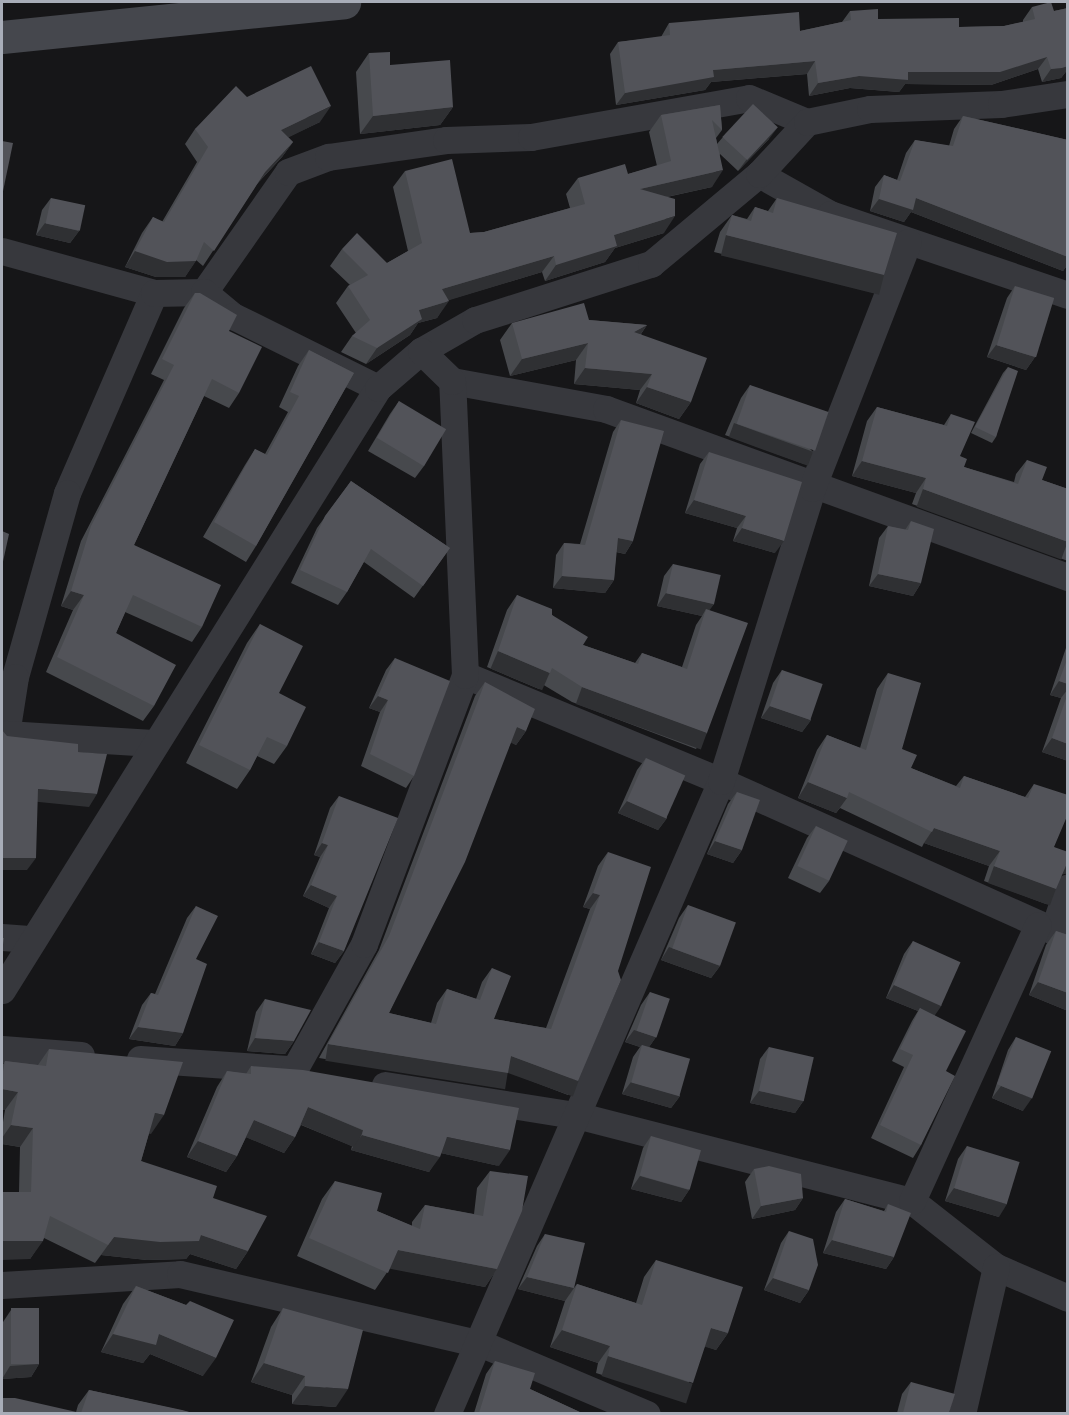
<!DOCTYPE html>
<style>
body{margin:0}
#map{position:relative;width:1069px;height:1415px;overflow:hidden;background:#161618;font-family:"Alegreya Sans",sans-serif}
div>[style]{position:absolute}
.minor>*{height:27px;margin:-13.5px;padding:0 13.5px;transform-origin:13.5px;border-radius:13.5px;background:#37383d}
.secondary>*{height:33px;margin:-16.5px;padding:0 16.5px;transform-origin:16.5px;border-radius:16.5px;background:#45474d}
.wall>*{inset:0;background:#47494d}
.shaded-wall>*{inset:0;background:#2f3033;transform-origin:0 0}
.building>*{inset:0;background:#525359;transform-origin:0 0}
span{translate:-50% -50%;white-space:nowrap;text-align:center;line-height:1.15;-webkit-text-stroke:6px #111113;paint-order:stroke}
.frame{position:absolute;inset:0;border:3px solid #a8adb8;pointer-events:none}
</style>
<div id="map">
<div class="minor">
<div style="left:759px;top:174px;width:81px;rotate:29.4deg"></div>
<div style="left:830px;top:214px;width:251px;rotate:18.8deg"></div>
<div style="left:2px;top:251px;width:158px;rotate:15.4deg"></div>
<div style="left:154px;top:293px;width:218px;rotate:113.5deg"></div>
<div style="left:67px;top:493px;width:191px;rotate:105.8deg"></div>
<div style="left:15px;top:677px;width:58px;rotate:99deg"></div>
<div style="left:6px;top:734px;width:4px;rotate:-166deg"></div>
<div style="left:204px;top:292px;width:146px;rotate:-55deg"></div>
<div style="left:288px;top:172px;width:43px;rotate:-20.6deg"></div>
<div style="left:328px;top:157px;width:119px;rotate:-8.2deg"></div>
<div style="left:446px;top:140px;width:85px;rotate:-2deg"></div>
<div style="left:531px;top:137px;width:221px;rotate:-10.1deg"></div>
<div style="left:749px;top:98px;width:63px;rotate:22.5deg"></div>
<div style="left:154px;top:293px;width:50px;rotate:-1.1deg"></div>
<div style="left:204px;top:292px;width:38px;rotate:40deg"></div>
<div style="left:233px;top:316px;width:162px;rotate:26.4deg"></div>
<div style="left:452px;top:381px;width:157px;rotate:10.3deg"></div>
<div style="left:606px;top:409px;width:492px;rotate:20deg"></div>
<div style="left:465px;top:675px;width:277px;rotate:22.5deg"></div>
<div style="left:721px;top:781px;width:380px;rotate:24.2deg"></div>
<div style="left:6px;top:734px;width:147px;rotate:3.5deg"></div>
<div style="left:1053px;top:931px;width:46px;rotate:-71.2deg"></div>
<div style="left:2px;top:937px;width:27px;rotate:4deg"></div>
<div style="left:2px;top:990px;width:710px;rotate:-58.01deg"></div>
<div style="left:378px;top:388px;width:57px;rotate:-40.7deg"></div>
<div style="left:421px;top:351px;width:62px;rotate:-29.9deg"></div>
<div style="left:475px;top:320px;width:185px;rotate:-17.7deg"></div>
<div style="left:651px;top:264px;width:141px;rotate:-39.8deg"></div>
<div style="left:759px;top:174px;width:71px;rotate:-47.3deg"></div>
<div style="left:807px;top:122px;width:64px;rotate:-11.7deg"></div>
<div style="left:870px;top:109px;width:131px;rotate:-2.2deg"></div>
<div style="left:1001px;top:104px;width:68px;rotate:-8.5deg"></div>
<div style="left:2px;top:1049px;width:79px;rotate:4.3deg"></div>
<div style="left:140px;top:1059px;width:148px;rotate:3.9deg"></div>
<div style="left:294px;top:1070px;width:144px;rotate:-60.9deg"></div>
<div style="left:364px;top:944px;width:287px;rotate:-69.4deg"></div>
<div style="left:465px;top:675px;width:294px;rotate:-92.5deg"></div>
<div style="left:452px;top:381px;width:43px;rotate:-135.9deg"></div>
<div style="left:385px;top:1085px;width:197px;rotate:9deg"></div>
<div style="left:580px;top:1116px;width:343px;rotate:14.4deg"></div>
<div style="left:912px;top:1201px;width:107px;rotate:38.2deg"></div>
<div style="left:996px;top:1267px;width:78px;rotate:23.3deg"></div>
<div style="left:912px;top:1201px;width:303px;rotate:-65.5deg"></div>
<div style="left:2px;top:1285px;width:178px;rotate:-3.5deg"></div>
<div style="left:180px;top:1274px;width:310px;rotate:13.1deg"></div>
<div style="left:482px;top:1344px;width:179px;rotate:23deg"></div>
<div style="left:447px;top:1414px;width:690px;rotate:-66.59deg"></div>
<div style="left:721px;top:781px;width:307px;rotate:-72.7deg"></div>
<div style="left:812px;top:488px;width:264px;rotate:-68.7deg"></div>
<div style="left:962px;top:1414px;width:151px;rotate:-77deg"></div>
</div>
<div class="secondary">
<div style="left:2px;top:37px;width:344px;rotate:-5.8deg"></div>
</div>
<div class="wall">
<div style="clip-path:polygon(1032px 7px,1054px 11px,1068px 8px,1068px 69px,1061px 78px,1042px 82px,1038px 69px,991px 85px,905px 84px,899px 92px,850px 88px,809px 96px,807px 74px,711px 82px,705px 90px,616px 105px,610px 54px,618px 42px,661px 37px,669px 23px,800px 31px,842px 22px,850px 11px,878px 19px,959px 27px,1004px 26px,1023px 22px,1023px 20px)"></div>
<div style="clip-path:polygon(369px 53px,390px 65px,453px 107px,440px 125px,360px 134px,356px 72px)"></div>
<div style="clip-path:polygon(247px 97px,320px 122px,288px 137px,293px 142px,282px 157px,257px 184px,203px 266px,196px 260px,185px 277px,156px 277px,125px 267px,142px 233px,153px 217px,162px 222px,197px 162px,185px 144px,195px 129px)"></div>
<div style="clip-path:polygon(720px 105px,722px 130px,716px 138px,717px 144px,723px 137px,769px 139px,738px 171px,720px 154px,712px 187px,667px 197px,664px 233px,615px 248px,605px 262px,545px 281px,542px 272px,448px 300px,437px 318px,418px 323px,410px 335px,366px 364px,341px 352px,352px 336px,356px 333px,336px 303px,348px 286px,350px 285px,330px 266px,342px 249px,387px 263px,408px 251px,393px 187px,405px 171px,470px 233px,484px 232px,570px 208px,566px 194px,578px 178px,628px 174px,657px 166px,649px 132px,661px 115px)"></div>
<div style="clip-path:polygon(963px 116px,1068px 140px,1068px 264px,1063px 271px,911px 212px,904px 222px,870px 211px,875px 187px,884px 175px,897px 180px,906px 153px,915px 140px,949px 146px,954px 129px)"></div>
<div style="clip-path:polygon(51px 198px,79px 231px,70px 243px,36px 235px,42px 210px)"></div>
<div style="clip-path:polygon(777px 198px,884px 275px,872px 291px,714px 252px,720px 232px,732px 215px,747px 219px,755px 207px,768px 211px)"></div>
<div style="clip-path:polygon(1015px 286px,1035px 357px,1026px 370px,987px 357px,1007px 298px)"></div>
<div style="clip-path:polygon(195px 293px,229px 331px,239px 393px,229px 408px,204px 396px,134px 545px,202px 627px,192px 642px,125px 612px,116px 633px,154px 706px,143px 721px,46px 672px,73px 610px,61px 606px,81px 541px,164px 380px,151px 374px,184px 308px)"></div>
<div style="clip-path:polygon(589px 320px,647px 325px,641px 334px,691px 402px,679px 419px,636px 403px,640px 390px,574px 384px,576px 360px,510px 376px,500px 340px,512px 323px)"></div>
<div style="clip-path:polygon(309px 350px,354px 373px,256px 546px,246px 562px,203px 537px,245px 465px,255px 449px,265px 454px,288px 412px,279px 407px,298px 366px)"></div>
<div style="clip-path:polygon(1008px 367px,996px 437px,992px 443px,971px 433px,1003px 373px)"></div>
<div style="clip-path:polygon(750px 385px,813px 452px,804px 464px,725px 435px,741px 398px)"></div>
<div style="clip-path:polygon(399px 401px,424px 466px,415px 478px,368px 451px,390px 414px)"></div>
<div style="clip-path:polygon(877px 407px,944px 425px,951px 414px,960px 456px,964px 467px,1014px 482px,1016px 474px,1027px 460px,1042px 480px,1068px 489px,1068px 561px,912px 504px,916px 493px,852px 476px,867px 421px)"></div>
<div style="clip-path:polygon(621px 420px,633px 541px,625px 554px,616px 552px,614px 580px,605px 593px,553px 588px,556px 555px,564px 543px,580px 544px,613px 432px)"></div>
<div style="clip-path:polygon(709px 452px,775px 553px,733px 541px,737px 528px,685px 513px,700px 464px)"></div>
<div style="clip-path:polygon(351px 481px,450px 548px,414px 598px,364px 562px,347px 592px,338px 605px,291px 583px,317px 528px)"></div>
<div style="clip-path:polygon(911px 521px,921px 583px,913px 596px,869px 586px,879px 538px,888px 526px,905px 530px)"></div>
<div style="clip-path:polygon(673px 564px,714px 604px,709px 610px,707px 733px,696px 749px,572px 702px,542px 684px,539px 689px,487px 667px,507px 610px,517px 595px,552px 615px,583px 645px,635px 663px,642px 653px,682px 667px,696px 625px,702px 616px,657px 606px,664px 576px)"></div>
<div style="clip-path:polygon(260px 624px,279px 693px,287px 746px,274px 764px,257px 756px,250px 770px,237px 789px,186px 763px,247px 643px)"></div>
<div style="clip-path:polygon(1068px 642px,1068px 761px,1042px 752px,1061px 698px,1050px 695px)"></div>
<div style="clip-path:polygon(395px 658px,414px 776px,406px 788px,361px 766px,380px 712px,369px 708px,386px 670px)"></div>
<div style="clip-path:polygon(782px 670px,811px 720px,802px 732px,761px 718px,773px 683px)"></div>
<div style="clip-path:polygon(888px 673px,902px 749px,911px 768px,956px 786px,964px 776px,1025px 797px,1034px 784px,1054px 847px,1068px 873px,1062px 874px,1046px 904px,984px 881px,989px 866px,924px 843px,922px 847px,840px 808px,836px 813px,798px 798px,817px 750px,827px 735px,860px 748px,877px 689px)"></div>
<div style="clip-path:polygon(485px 682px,526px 731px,516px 745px,511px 742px,389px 1013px,431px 1023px,437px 1003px,447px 989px,476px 999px,482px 982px,492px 968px,494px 1019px,546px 1028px,590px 909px,583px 907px,598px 866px,608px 852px,568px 1095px,508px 1072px,498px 1087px,319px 1058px,379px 950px,475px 696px)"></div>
<div style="clip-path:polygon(646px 758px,667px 818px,658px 830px,618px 813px,637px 770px)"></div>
<div style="clip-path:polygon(737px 792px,742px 850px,733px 863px,707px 854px,728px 804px)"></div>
<div style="clip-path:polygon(339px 796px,344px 951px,335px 963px,311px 954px,329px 908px,303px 896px,320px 857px,314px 855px,330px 808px)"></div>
<div style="clip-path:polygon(816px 826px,829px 881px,820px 893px,788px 878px,807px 838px)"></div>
<div style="clip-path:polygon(688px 905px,720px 966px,711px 978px,661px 960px,679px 918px)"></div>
<div style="clip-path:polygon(196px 906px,196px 959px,183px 1033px,175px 1046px,129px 1039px,142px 1005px,151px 993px,155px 994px,187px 918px)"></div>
<div style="clip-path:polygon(1056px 931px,1068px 935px,1068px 1011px,1029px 995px,1046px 945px)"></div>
<div style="clip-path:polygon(913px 941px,935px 1016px,946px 1071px,921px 1145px,913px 1158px,871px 1138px,904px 1067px,892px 1061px,912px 1021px,918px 1011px,886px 998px,904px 954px)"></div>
<div style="clip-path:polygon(650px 992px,656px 1037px,649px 1047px,680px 1096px,671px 1108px,622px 1094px,633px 1057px,640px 1047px,625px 1042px,641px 1005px)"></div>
<div style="clip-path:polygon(265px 999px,294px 1041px,285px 1054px,247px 1051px,256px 1012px)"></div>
<div style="clip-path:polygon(1016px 1037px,1023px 1111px,992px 1098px,1008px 1050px)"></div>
<div style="clip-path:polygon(769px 1047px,804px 1100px,795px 1113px,750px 1103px,760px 1059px)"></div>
<div style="clip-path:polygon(49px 1049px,151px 1134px,149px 1133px,141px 1161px,213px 1198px,248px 1251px,236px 1269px,190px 1254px,186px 1259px,147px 1260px,101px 1255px,95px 1263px,44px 1238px,30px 1259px,19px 1192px,20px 1147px,2px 1144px,2px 1128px,5px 1110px,2px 1110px,2px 1066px,5px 1061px,38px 1065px)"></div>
<div style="clip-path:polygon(251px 1066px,499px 1166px,441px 1153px,429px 1172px,351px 1150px,352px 1146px,301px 1125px,295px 1137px,284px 1153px,246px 1137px,237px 1156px,226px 1172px,187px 1157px,217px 1087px,227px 1071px,246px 1074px)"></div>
<div style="clip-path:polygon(651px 1136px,689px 1190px,681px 1202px,631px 1189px,643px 1148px)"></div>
<div style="clip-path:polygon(967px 1146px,999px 1217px,945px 1201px,958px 1159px)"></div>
<div style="clip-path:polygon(754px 1169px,803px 1198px,795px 1210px,752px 1219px,745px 1182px)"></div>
<div style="clip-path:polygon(490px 1171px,497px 1269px,485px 1287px,390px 1268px,375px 1290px,297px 1256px,322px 1199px,335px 1181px,377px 1211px,412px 1226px,412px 1222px,425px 1205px,474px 1214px,477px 1188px)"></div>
<div style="clip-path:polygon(845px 1199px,884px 1211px,888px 1204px,894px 1257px,886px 1269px,823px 1253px,836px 1212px)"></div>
<div style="clip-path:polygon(789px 1231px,809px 1290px,800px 1303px,764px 1290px,781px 1243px)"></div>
<div style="clip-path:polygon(545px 1234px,574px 1288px,577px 1284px,636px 1303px,644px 1277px,656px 1260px,728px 1333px,716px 1350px,705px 1346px,681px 1400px,596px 1373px,598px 1363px,550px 1347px,565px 1301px,518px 1289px,537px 1246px)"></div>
<div style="clip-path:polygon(136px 1286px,186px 1305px,203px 1376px,150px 1354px,143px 1363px,101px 1352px,123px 1304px)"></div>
<div style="clip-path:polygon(283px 1308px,336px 1407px,292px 1404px,292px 1395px,251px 1382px,271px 1327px)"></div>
<div style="clip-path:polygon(11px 1310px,39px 1364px,31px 1377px,2px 1379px,3px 1322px)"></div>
<div style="clip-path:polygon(495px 1361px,530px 1389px,582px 1413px,474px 1413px,486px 1374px)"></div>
<div style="clip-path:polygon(911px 1382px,949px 1413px,897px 1413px,902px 1394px)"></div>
<div style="clip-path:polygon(89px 1390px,193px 1413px,2px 1413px,76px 1412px,78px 1405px)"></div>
</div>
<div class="shaded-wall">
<div style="clip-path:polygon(1047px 57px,1038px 69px,991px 85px,905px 84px,899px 92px,850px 88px,809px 96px,818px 83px,859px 76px,908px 72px)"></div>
<div style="clip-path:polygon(815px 61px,807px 74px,711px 82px,705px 90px,616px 105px,625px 93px,713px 70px)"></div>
<div style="clip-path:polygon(1068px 66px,1068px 69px,1061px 78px,1042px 82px,1051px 69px)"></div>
<div style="clip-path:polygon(331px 106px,320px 122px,271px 146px,281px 130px)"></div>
<div style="clip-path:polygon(453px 107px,440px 125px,360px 134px,373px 116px)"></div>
<div style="clip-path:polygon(778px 127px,769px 139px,738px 171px,747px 159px)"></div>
<div style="clip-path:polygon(293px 142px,282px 157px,254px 187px,265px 172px)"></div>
<div style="clip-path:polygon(723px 170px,712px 187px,629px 205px,640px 189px)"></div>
<div style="clip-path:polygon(916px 198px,1068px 257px,1068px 264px,1063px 271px,911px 212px,904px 222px,870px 211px,879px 199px)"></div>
<div style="clip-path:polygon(675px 216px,664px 233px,615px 248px,605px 262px,545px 281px,556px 265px,614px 235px)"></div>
<div style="clip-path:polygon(45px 223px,79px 231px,70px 243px,36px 235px)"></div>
<div style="left:726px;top:235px;width:163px;height:21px;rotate:14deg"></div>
<div style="clip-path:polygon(135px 251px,196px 261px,185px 277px,156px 277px,125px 267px)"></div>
<div style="clip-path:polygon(554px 256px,542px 272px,430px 306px,442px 289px)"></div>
<div style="clip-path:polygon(449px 301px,437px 318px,418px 323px,410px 335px,366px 364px,377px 348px,419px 310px)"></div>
<div style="clip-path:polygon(647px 325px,635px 342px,634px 332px)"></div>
<div style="clip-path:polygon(588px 343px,576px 360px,510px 376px,522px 359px)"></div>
<div style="clip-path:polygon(996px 345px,1035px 357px,1026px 370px,987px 357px)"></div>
<div style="clip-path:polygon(585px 368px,652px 374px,640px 390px,574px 384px)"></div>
<div style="clip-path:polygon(647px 387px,691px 402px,679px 419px,636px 403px)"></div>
<div style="left:734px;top:423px;width:84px;height:15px;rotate:20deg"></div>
<div style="clip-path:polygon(862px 461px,926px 478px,916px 493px,852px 476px)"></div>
<div style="left:923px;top:489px;width:154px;height:19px;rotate:20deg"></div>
<div style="clip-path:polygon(694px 500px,746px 516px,737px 528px,685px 513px)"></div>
<div style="clip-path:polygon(742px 528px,784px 541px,775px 553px,733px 541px)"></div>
<div style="clip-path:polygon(618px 538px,633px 541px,625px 554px,609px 550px)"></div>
<div style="clip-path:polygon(878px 574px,921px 583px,913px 596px,869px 586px)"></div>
<div style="clip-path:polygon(562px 576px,614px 580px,605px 593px,553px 588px)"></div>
<div style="clip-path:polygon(71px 591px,84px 595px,73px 610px,61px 606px)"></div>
<div style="clip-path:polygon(666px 593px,714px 604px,705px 616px,706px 609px,702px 616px,657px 606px)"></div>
<div style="left:498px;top:651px;width:56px;height:19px;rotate:23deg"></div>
<div style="clip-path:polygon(1059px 681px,1068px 684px,1068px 689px,1061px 698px,1050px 695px)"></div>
<div style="left:582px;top:687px;width:133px;height:18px;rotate:20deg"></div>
<div style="clip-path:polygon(378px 696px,388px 700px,380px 712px,369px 708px)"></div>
<div style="clip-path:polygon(770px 706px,811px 720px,802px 732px,761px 718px)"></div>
<div style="clip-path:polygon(517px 727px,526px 731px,516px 745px,507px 741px)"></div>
<div style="clip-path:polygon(1052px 738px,1068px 744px,1068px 761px,1042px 752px)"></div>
<div style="clip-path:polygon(808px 782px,847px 798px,836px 813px,798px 798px)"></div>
<div style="clip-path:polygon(38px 789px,97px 794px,89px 807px,29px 801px)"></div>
<div style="clip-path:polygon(627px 801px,667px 818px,658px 830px,618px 813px)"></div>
<div style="clip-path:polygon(934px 828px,1000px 851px,989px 866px,924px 843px)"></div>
<div style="clip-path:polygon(715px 841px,742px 850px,733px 863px,707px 854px)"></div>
<div style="clip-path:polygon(322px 843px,328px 845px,320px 857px,314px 855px)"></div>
<div style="clip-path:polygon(2px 858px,36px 858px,27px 870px,2px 870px)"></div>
<div style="clip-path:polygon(1068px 861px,1068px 873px,1057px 876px)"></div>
<div style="left:994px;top:866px;width:66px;height:18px;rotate:20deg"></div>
<div style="clip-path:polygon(311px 885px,337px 896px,329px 908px,303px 896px)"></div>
<div style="clip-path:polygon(593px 893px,600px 895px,590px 909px,583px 907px)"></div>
<div style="clip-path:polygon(319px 942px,344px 951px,335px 963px,311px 954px)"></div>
<div style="clip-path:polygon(669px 947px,720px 966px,711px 978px,661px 960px)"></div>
<div style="clip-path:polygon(1038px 982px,1068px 993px,1068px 1011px,1029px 995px)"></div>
<div style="clip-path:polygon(894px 985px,942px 1005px,933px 1018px,920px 1008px,918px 1011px,886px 998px)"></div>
<div style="clip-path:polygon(138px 1027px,183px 1033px,175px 1046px,129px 1039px)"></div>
<div style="clip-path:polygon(634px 1030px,656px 1037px,647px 1050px,642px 1045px,640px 1047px,625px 1042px)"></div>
<div style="clip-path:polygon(255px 1038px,294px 1041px,285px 1054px,247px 1051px)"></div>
<div style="left:328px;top:1044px;width:182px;height:17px;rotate:9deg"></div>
<div style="left:511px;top:1056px;width:72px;height:17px;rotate:20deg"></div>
<div style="clip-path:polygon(631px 1082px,680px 1096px,671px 1108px,622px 1094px)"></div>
<div style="clip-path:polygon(1001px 1086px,1032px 1098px,1023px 1111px,992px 1098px)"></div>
<div style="clip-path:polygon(2px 1089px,18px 1092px,5px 1110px,2px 1110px)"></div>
<div style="clip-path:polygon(759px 1091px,804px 1100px,795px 1113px,750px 1103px)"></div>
<div style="left:308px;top:1107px;width:60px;height:19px;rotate:23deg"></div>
<div style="clip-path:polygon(155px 1113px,164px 1115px,151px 1134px,142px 1132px)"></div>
<div style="clip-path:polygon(254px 1120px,295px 1137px,284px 1153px,243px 1136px)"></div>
<div style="clip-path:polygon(11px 1125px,33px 1128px,20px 1147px,2px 1144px,2px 1138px)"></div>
<div style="clip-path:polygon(362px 1135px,440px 1157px,429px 1172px,351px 1150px)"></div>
<div style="clip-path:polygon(447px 1137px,510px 1150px,499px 1166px,436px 1152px)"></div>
<div style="clip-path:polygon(198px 1141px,237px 1156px,226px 1172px,187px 1157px)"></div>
<div style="clip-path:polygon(640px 1176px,689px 1190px,681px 1202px,631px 1189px)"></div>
<div style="clip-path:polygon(954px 1188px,1007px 1204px,999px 1217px,945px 1201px)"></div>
<div style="clip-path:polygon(803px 1198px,795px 1210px,752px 1219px,761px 1206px)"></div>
<div style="clip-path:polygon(201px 1235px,248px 1251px,236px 1269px,190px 1254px,186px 1259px,147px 1260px,101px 1255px,95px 1263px,114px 1237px)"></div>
<div style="clip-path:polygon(832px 1240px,894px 1257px,886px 1269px,823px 1253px)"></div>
<div style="clip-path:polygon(2px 1241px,43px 1241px,30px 1259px,2px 1260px)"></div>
<div style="clip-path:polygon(398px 1250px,497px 1269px,485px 1287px,386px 1268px)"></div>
<div style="clip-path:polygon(527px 1277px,574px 1288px,565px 1301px,518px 1289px)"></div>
<div style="clip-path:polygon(773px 1278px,809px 1290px,800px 1303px,764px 1290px)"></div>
<div style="clip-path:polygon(711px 1328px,728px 1333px,716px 1350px,699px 1345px)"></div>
<div style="clip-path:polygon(562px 1330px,610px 1346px,598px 1363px,550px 1347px)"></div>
<div style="clip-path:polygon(113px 1334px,159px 1334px,216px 1358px,203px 1376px,150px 1354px,143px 1363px,101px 1352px)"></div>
<div style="left:608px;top:1356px;width:89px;height:21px;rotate:18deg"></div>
<div style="clip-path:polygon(264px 1363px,305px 1376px,292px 1395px,251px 1382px)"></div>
<div style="clip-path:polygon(39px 1364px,31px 1377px,2px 1379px,10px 1366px)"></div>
<div style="clip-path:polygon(305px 1386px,348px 1389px,336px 1407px,292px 1404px)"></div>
</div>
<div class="building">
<div style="clip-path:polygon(1051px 2px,1054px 11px,1068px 8px,1068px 51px,1066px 51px,1068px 57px,1068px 66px,1062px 68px,1051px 69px,1047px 57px,1000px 72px,908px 72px,908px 80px,859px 76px,818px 83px,815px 61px,713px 70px,714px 77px,625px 93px,618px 42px,670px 35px,669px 23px,799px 12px,800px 31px,851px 20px,850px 11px,878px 9px,878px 19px,959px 18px,959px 27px,1004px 26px,1035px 19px,1032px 7px)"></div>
<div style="clip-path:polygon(390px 52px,390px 65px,450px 60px,453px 107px,373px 116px,369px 53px)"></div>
<div style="clip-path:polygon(311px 66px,331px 106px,281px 130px,293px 142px,265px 172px,214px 251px,204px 242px,196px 261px,167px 262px,135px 251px,153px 217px,164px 222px,208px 147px,195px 129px,236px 86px,247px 97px)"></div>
<div style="left:753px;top:104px;width:34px;height:45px;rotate:43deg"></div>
<div style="clip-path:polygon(720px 105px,722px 130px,712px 120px,723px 170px,640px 189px,675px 199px,675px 216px,614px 235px,617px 246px,556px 265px,554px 256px,442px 289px,449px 301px,419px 310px,422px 319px,377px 348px,352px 336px,370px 320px,348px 286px,368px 275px,342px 249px,357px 233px,387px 263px,422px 243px,405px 171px,452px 159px,470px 233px,484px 232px,585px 204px,578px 178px,625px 164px,628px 174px,671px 161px,661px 115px)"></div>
<div style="clip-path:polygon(963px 116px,1068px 140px,1068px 257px,916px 198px,913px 210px,879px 199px,884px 175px,900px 181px,915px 140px,953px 146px)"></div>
<div style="clip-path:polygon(2px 141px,13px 143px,2px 196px)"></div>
<div style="left:51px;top:198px;width:35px;height:26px;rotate:12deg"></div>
<div style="clip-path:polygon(777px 198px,897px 233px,884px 275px,726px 235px,732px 215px,751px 221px,755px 207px,773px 213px)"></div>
<div style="left:1015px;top:286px;width:41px;height:62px;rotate:17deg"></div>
<div style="clip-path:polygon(195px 293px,200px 293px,237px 315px,229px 331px,262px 347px,239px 393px,212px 379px,134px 545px,221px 585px,202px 627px,133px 595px,116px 633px,176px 665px,154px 706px,57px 657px,84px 595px,71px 591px,91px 526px,174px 365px,162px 359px)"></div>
<div style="clip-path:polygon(584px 303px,589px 320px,647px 325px,634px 332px,707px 358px,691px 402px,647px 387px,652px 374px,585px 368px,588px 343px,522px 359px,512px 323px)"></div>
<div style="clip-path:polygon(309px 350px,354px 373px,256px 546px,214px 522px,255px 449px,267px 455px,299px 396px,290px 392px)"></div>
<div style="clip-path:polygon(1008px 367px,1018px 371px,996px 437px,975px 427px)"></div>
<div style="left:750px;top:385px;width:83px;height:41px;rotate:19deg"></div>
<div style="left:399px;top:401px;width:55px;height:43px;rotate:31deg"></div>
<div style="clip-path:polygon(877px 407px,947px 426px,951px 414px,975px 422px,960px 456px,967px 459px,964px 467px,1018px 484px,1027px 460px,1047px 467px,1042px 480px,1068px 489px,1068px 542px,923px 489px,926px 478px,862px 461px)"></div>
<div style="clip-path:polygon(621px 420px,664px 431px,633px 541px,618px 538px,614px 580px,562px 576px,564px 543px,585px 545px)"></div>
<div style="clip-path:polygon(709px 452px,802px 482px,784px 541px,742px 528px,746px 516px,694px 500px)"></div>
<div style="clip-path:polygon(351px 481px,450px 548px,423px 586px,371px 549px,347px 592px,300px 570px,325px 516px)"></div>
<div style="clip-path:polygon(911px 521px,934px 529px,921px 583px,878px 574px,888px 526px,908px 530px)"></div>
<div style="clip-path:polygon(2px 531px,9px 534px,2px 566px)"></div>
<div style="left:673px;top:564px;width:49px;height:30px;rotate:13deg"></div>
<div style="clip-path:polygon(517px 595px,552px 609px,552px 615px,588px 637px,583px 645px,638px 664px,642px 653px,687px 669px,706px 609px,748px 623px,707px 733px,582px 687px,552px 668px,550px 673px,498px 651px)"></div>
<div style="clip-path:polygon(260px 624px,303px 646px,279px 693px,306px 707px,287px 746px,267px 737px,250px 770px,199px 745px)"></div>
<div style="clip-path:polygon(1068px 657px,1068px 684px,1059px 681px)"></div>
<div style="clip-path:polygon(395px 658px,450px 681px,414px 776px,370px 754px,388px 700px,378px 696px)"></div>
<div style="left:782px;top:670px;width:43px;height:38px;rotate:19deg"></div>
<div style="clip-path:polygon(888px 673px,921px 683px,902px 749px,917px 755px,911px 768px,960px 788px,964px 776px,1028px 798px,1034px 784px,1068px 795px,1068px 814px,1054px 847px,1068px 852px,1068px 861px,1056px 889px,994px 866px,1000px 851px,934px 828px,932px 832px,849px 792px,847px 798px,808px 782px,827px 735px,866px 750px)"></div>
<div style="clip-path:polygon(485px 682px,535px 709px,526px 731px,517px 727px,465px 862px,389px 1013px,436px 1024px,447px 989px,480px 1000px,492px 968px,511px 976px,494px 1019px,551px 1029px,600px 895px,593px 893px,608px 852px,651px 867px,618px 971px,621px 980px,578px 1081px,511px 1056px,508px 1073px,328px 1044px,389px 936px)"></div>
<div style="clip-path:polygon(1068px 693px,1068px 744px,1052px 738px)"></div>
<div style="clip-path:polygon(2px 730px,7px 736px,78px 744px,78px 752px,107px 754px,97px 794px,38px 789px,36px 858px,2px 858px)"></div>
<div style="left:646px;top:758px;width:43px;height:47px;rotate:24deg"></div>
<div style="clip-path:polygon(737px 792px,760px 800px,742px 850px,715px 841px)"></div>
<div style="clip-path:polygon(339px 796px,398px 818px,344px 951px,319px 942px,337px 896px,311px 885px,328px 845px,322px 843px)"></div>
<div style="left:816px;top:826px;width:35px;height:44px;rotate:25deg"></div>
<div style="left:688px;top:905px;width:51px;height:46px;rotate:20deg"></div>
<div style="clip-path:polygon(196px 906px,218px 916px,196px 959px,207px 964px,183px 1033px,138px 1027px,151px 993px,158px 995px)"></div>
<div style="clip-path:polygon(1056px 931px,1068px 935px,1068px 993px,1038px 982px)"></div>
<div style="clip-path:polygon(2px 938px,4px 938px,2px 951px)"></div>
<div style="left:913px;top:941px;width:52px;height:48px;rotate:24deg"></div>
<div style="left:650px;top:992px;width:21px;height:41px;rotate:19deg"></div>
<div style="clip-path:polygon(265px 999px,311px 1010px,294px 1041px,255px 1038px)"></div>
<div style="clip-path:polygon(920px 1008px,966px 1031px,946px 1071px,955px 1076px,921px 1145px,880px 1125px,913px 1055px,900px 1049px)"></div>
<div style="left:1016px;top:1037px;width:38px;height:51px;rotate:22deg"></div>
<div style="left:642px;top:1045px;width:50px;height:39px;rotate:16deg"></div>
<div style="left:769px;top:1047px;width:46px;height:45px;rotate:13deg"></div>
<div style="clip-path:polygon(49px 1049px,183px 1062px,164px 1115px,155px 1113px,141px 1161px,217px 1186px,213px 1198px,267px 1216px,248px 1251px,201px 1235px,199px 1241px,160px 1242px,114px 1237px,108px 1245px,50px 1216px,43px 1241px,2px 1241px,2px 1192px,31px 1192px,33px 1128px,11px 1125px,18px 1092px,2px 1089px,2px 1076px,5px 1061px,46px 1066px)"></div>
<div style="clip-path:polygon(251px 1066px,303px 1070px,519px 1108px,510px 1150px,447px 1137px,440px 1157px,362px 1135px,363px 1130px,308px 1107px,295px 1137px,254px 1120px,237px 1156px,198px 1141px,227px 1071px,251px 1074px)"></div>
<div style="left:651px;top:1136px;width:52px;height:41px;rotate:16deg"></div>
<div style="left:967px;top:1146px;width:55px;height:44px;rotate:17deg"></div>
<div style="clip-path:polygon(769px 1166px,801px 1174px,803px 1198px,761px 1206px,754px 1169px)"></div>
<div style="clip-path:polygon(490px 1171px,528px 1176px,522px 1211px,497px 1269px,398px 1250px,388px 1273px,309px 1238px,335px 1181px,382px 1193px,377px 1211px,420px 1229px,425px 1205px,483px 1216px)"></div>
<div style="clip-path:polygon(845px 1199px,886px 1212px,888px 1204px,911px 1213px,894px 1257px,832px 1240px)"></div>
<div style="clip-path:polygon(789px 1231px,813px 1239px,818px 1265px,809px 1290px,773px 1278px)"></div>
<div style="clip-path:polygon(545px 1234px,585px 1243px,574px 1288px,527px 1277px)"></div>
<div style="clip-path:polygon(656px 1260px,743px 1287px,728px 1333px,711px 1328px,693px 1383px,608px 1356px,610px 1346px,562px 1330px,577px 1284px,642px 1305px)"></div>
<div style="clip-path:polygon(136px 1286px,186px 1305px,190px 1301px,234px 1320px,216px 1358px,159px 1334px,156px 1345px,113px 1334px)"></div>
<div style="left:39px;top:1308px;width:56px;height:28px;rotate:90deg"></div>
<div style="clip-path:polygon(283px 1308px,363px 1330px,348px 1389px,305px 1386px,305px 1376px,264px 1363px)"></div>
<div style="clip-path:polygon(495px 1361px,535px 1373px,530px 1389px,582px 1413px,479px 1413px)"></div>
<div style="clip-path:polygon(911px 1382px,955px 1394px,949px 1413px,903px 1413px)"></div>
<div style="clip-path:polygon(89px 1390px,182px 1410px,193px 1413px,81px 1413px)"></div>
<div style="clip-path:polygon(2px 1398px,15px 1398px,81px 1413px,2px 1413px)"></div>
</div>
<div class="frame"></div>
</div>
